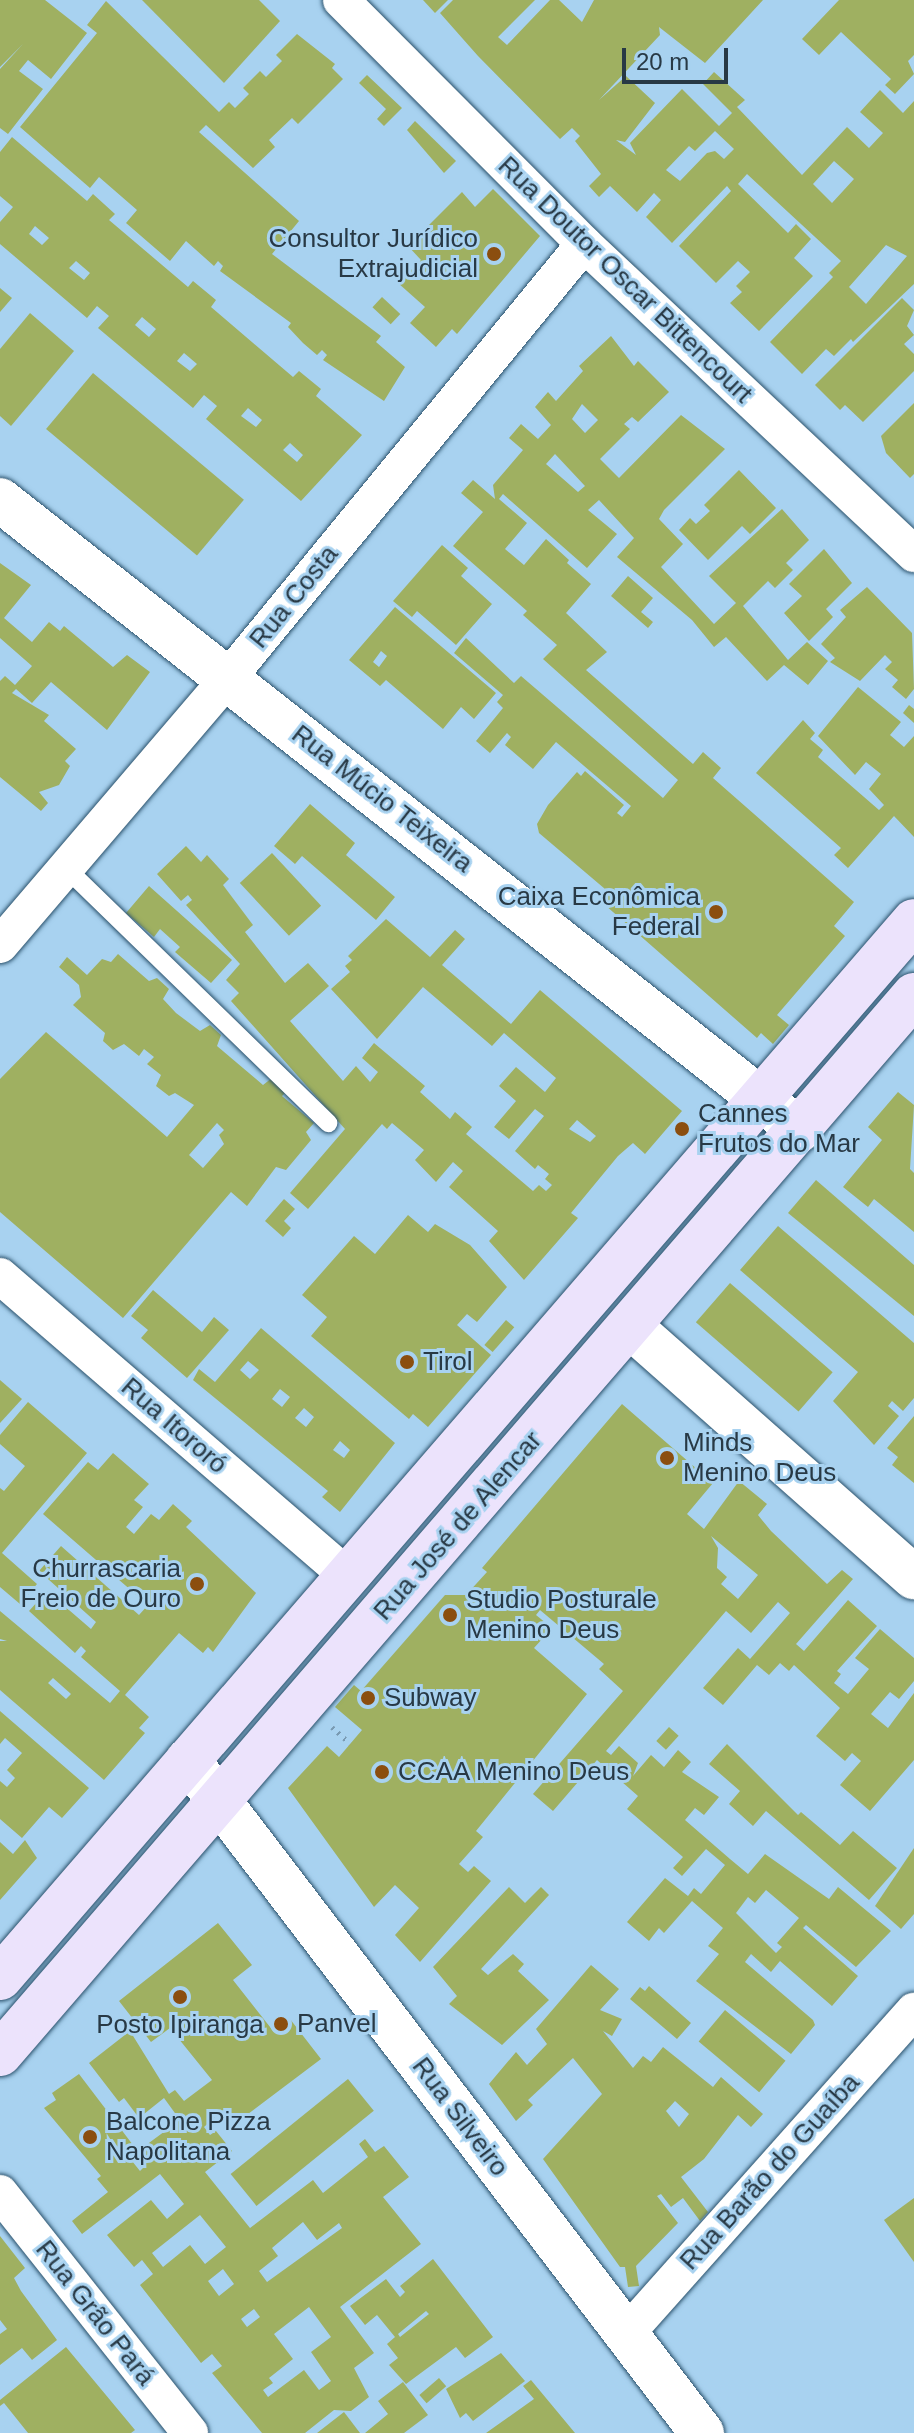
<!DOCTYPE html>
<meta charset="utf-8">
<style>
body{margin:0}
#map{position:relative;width:914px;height:2433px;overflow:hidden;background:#a8d2f0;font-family:Arial,sans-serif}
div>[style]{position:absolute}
.building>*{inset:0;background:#9fb061;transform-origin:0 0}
.path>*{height:5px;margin-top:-2.5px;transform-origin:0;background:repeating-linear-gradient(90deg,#799ab2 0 2px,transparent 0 8px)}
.roads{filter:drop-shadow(0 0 2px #2a516b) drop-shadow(0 0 2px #2a516b)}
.service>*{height:18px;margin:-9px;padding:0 9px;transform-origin:9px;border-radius:9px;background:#fff}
.minor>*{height:36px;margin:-18px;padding:0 18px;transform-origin:18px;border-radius:18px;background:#fff}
.tertiary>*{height:44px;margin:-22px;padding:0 22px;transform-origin:22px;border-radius:22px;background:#fff}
.secondary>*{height:44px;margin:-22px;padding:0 22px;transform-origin:22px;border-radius:22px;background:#ece3fc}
.dots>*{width:22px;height:22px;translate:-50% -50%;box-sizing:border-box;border:4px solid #a8d2f0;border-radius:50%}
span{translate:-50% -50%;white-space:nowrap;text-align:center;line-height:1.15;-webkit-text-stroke:6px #a8d2f0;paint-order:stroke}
.poi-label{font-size:26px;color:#283945}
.right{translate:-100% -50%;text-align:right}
.left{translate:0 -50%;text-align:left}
.street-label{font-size:26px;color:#283945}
.scale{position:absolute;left:622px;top:48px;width:106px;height:36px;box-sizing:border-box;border:4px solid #283945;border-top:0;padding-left:10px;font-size:24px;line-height:28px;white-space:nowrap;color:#283945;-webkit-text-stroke:6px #a8d2f0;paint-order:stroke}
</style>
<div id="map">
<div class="building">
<div style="clip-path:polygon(0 0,45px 0,87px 33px,51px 79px,28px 60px,19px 71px,43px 89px,8px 134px,0 128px,0 69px,23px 44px,0 67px)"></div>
<div style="clip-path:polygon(142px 0,259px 0,280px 21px,224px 83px)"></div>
<div style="clip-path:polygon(423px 0,448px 0,435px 13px)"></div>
<div style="clip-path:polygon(evenodd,453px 0,535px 0,498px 37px,507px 45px,550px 0,559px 0,582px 22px,594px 0,763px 0,705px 63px,659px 27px,660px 35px,599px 100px,626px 76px,655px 103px,625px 142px,616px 140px,636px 155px,630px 143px,682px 89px,719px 126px,732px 113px,703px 84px,714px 72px,745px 100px,737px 107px,802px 175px,847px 127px,869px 148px,883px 133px,860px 112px,880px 90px,903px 113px,914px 101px,914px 284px,853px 342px,851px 339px,834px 356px,826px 349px,802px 374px,770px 342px,833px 277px,829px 273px,841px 261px,747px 174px,738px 184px,788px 233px,796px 224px,811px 239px,794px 258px,813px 276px,759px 331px,730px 303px,742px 292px,736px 286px,750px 272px,738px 261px,716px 283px,679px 246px,731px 191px,727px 186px,672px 243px,646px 217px,661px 200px,654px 193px,637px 212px,610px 186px,599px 197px,589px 186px,601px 174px,575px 141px,580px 136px,572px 128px,560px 139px,478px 56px,440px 13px,453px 0,715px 131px,734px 149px,724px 159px,715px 151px,707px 153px,680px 181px,666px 170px,689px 146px,695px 151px,715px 131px,453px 0,834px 161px,854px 179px,832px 203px,813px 184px,834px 161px,453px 0,886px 245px,907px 256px,866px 304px,849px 287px,886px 245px)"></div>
<div style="clip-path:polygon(839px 0,914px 0,914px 55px,908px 61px,914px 74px,895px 94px,885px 85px,891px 79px,841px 32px,819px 55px,802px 39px)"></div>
<div style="clip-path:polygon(106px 1px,219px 112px,229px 102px,235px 108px,249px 94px,243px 88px,260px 71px,266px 77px,282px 61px,276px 55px,297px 34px,335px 64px,332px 68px,343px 79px,298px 124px,292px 118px,269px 140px,275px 147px,253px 168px,206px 125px,199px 132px,299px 221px,272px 254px,381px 336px,376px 342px,405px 367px,384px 401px,323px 360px,327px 355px,322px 350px,317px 355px,303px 343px,288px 327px,291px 323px,220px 271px,223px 266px,218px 261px,214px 266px,186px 241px,170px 261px,126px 223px,137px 210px,99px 177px,90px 188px,20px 127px,97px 33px,87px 25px)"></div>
<div style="clip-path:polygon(367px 75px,402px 108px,384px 126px,377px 119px,386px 109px,359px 83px)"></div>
<div style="clip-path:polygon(415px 121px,456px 161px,444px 173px,407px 130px)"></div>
<div style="clip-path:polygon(evenodd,12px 137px,87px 201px,93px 194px,115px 214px,109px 220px,188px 287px,193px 281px,216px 300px,211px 307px,293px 377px,299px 371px,321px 389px,316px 396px,362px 435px,301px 501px,206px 419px,217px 406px,204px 395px,193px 408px,98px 328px,109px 316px,97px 306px,87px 318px,0 244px,0 222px,13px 207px,0 196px,0 152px,12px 137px,35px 226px,49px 238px,42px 245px,29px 234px,35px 226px,12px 137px,76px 261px,90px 273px,84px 280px,69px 268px,76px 261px,12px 137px,142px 317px,156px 329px,149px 337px,135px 325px,142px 317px,12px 137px,184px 353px,197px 364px,190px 371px,177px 361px,184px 353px,12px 137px,248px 408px,262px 420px,256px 427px,241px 416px,248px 408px,12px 137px,290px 443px,303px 455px,297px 462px,283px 450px,290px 443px)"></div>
<div style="clip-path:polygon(493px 189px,540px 236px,457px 334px,452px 329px,436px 347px,410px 323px,425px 307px,398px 283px,421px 260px,408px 246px,462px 192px,475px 207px)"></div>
<div style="clip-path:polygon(0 288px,12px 298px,0 312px)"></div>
<div style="left:382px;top:297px;width:25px;height:14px;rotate:43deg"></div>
<div style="clip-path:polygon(902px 298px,914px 310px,907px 326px,914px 335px,904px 344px,914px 354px,914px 371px,863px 422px,845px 405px,840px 410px,815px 385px)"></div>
<div style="clip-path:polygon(30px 313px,74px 351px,11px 426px,0 416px,0 349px)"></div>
<div style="clip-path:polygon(evenodd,611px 336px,634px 366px,638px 361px,669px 392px,638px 422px,632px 417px,624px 424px,630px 429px,600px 459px,619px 478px,681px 415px,725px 449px,664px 510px,659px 519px,683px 544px,661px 567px,714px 624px,736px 603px,709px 576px,782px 509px,809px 540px,786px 563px,793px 570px,775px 588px,768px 581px,743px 606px,788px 660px,807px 642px,828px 661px,808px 685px,784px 665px,767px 681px,726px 637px,714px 647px,692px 620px,617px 557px,634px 538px,599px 500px,588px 510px,617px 534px,587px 568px,503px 494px,499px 499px,527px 523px,505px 549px,524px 565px,546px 539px,569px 560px,567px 563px,591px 584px,566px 613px,607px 652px,586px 670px,693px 764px,703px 752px,721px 768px,713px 778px,854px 902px,834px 926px,845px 936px,777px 1015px,789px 1025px,773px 1044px,761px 1033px,757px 1038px,597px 898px,605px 889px,539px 833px,537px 824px,548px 805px,577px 772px,581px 776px,585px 771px,624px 805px,617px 813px,622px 817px,631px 806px,556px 742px,533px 769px,505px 745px,511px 737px,507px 733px,490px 753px,476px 741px,503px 708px,497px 702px,503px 695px,454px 653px,466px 638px,514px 683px,521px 676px,663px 798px,678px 780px,543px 659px,557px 645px,523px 615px,527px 611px,453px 546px,483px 512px,461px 493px,473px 480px,495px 499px,493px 485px,523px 450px,509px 438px,521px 424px,538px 439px,551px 425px,535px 407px,548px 392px,556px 401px,583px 371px,579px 366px,611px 336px,582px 404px,598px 420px,585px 433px,572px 419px,582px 404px,611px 336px,555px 454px,585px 486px,578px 492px,546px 464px,555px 454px)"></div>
<div style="left:93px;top:373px;width:197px;height:73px;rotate:40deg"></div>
<div style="clip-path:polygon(914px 403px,914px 474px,910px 478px,886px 453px,881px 436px)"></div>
<div style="clip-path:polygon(739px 470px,776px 508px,750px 534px,742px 526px,708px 560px,679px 530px,690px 518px,696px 524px,710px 511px,704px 505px)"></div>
<div style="clip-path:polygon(442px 545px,468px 568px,461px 576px,492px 604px,456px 645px,417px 611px,412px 617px,393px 601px)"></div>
<div style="clip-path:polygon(824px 549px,852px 583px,826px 609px,833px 617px,809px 641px,784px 613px,802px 596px,789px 584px)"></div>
<div style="clip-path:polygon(0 563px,31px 585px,4px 618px,32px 642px,49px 622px,60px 631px,64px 626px,113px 667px,127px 655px,150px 672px,107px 730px,51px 682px,32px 703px,16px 689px,12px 693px,49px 715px,44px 721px,76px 749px,65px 761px,70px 766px,59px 785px,39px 792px,48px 803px,41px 811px,0 777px,0 681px,5px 676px,15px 685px,32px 666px,0 638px)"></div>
<div style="clip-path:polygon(628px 576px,653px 598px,641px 612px,653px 622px,648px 628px,611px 596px)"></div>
<div style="clip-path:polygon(867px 587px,912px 633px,914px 689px,906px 699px,892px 687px,898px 680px,885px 669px,892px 662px,885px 655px,860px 681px,830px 662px,835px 658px,821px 644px,846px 617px,840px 610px)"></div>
<div style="clip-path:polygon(evenodd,395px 607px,496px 693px,474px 719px,461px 707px,443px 729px,386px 680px,380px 686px,349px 660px,395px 607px,381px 651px,387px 656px,379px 667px,373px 662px,381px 651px)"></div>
<div style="clip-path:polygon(858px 687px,901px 722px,890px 735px,904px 747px,914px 736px,914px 837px,894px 816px,848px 868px,834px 855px,841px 848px,756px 773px,803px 720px,815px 733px,810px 739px,823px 750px,818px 757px,879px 810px,884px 805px,869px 789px,881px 774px,866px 762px,855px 775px,818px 736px)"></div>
<div style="clip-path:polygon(909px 705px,914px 709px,914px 723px,903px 713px)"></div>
<div style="clip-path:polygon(310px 804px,355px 843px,346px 855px,395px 897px,376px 920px,302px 856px,295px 864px,274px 846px)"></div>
<div style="clip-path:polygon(evenodd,186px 846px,201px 862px,207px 855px,229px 879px,223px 885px,253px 925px,245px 932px,285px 983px,308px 963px,329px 986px,290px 1021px,343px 1081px,356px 1066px,370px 1082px,378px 1072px,362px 1058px,374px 1043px,425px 1086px,420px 1092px,450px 1119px,455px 1112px,472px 1127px,466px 1134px,533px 1191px,539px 1185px,546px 1191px,552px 1185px,545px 1179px,549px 1174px,538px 1165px,535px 1169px,515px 1151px,544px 1116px,535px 1109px,509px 1139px,494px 1127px,516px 1101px,499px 1086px,516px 1067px,545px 1092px,556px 1078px,504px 1033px,492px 1046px,423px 987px,377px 1039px,331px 989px,350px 972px,345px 966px,352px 960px,348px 956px,386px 919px,430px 957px,455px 930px,465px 939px,442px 965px,511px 1024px,540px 990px,682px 1111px,645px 1154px,633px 1143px,618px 1156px,571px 1213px,578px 1218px,524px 1280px,489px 1241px,498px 1231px,449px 1187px,463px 1171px,453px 1162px,436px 1182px,415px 1160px,424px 1150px,392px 1123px,387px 1129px,382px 1124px,308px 1209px,290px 1193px,345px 1129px,231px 1001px,239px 993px,226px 980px,240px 964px,186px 905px,192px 900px,188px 895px,181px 901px,157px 874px,186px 846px,577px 1120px,596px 1136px,590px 1142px,569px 1129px,577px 1120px)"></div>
<div style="left:272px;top:853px;width:72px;height:44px;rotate:47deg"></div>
<div style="clip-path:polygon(149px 886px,232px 960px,211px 983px,175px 952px,180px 947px,160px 929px,154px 937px,126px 913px)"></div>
<div style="clip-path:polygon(evenodd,118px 954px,149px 981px,157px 978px,169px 989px,163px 999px,176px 1013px,200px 1031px,210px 1025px,221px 1035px,217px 1046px,263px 1085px,272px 1078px,285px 1093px,282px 1096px,314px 1123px,306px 1132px,311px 1140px,286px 1170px,276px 1167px,247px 1206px,231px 1192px,123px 1318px,0 1212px,0 1079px,46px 1032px,167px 1137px,194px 1105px,175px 1093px,169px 1096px,156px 1086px,161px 1075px,147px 1064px,154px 1057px,144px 1049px,139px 1056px,124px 1044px,113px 1050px,103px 1041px,105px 1033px,73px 1005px,81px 997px,79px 985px,59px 967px,67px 957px,87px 975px,102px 959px,111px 962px,118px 954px,217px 1123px,224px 1130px,219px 1135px,224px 1144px,203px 1168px,189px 1155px,217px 1123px)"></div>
<div style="clip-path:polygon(898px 1092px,914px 1105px,910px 1169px,914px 1173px,914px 1232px,874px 1199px,868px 1207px,843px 1187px,882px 1140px,868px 1127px)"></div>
<div style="clip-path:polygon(816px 1180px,914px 1265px,914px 1316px,788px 1213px)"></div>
<div style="clip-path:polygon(284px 1199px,295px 1209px,284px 1221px,291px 1228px,283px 1237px,265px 1221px)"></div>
<div style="clip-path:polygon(408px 1215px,428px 1232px,435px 1224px,470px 1245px,507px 1287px,477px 1322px,467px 1314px,457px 1325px,491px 1355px,428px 1427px,413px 1414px,409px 1419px,311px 1336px,327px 1317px,302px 1295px,354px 1236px,375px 1254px)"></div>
<div style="clip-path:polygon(778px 1226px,914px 1343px,914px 1398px,903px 1411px,892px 1401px,888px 1406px,899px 1416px,874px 1445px,833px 1401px,858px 1372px,740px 1270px)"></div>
<div style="left:730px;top:1283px;width:136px;height:52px;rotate:41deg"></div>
<div style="clip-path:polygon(153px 1290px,202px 1332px,214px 1317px,229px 1330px,187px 1378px,141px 1338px,148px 1330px,131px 1316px)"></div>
<div style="left:506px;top:1320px;width:11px;height:33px;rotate:41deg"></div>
<div style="clip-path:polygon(evenodd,261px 1328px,395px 1443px,340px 1512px,322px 1497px,328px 1491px,193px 1380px,199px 1369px,215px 1382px,261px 1328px,248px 1361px,259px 1370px,250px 1379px,240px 1370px,248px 1361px,261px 1328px,280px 1389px,290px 1397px,282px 1407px,272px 1399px,280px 1389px,261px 1328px,304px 1408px,314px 1417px,306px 1427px,295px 1418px,304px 1408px,261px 1328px,340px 1441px,350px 1450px,344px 1458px,333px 1450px,340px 1441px)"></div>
<div style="clip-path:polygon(0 1380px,22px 1399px,0 1423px)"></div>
<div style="clip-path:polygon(28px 1402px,87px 1453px,2px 1553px,37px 1584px,20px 1604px,0 1587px,0 1488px,4px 1491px,25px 1466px,0 1444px,0 1435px)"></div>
<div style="clip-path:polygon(evenodd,622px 1404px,713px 1483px,687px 1514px,704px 1529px,739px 1481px,767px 1504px,758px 1515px,771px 1531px,827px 1584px,842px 1570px,853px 1579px,796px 1644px,804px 1651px,848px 1600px,877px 1626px,837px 1671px,841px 1674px,834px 1683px,848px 1694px,869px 1669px,855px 1658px,880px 1629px,914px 1658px,914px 1681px,899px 1699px,890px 1692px,871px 1714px,888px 1728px,914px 1693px,914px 1760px,870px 1811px,840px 1785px,861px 1761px,852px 1753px,845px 1761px,816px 1736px,840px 1708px,794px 1665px,789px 1671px,780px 1663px,769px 1675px,757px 1665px,723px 1705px,703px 1688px,738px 1648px,750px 1659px,790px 1613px,778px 1602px,751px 1633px,726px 1611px,606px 1751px,611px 1755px,619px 1746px,638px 1763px,633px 1776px,651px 1755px,664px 1767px,678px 1750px,691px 1762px,682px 1772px,719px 1797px,704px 1815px,695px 1808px,685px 1820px,730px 1859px,748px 1874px,765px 1854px,829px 1899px,838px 1887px,891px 1931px,856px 1967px,806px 1925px,803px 1928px,858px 1976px,832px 2006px,780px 1961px,771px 1972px,751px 1954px,745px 1962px,813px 2020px,815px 2025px,791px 2054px,696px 1981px,719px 1954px,708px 1946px,723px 1928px,692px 1901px,664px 1933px,659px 1928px,649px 1941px,627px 1922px,665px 1878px,688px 1896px,694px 1888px,701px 1894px,725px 1865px,706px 1849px,682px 1876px,673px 1868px,683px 1857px,627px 1809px,638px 1796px,597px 1760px,553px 1811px,533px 1794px,623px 1691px,599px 1669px,604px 1664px,540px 1610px,536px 1615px,552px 1628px,534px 1648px,587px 1694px,476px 1831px,483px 1837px,459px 1864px,468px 1872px,474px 1866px,491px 1881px,420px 1962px,395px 1935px,419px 1908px,395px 1885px,374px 1907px,288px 1788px,327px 1746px,339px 1757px,362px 1730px,335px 1707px,354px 1685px,361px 1691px,445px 1595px,466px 1595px,487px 1572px,482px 1568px,622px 1404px,711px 1536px,758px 1575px,738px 1599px,721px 1584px,727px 1577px,717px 1568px,718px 1548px,711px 1536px,622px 1404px,766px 1890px,799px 1918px,777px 1943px,782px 1947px,776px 1953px,736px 1913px,748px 1897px,755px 1903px,766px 1890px)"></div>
<div style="clip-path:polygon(914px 1416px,914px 1483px,892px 1465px,898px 1457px,887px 1448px)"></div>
<div style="clip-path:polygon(evenodd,113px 1453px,149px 1484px,134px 1500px,143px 1507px,126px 1527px,134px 1534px,151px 1514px,159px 1520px,173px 1504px,192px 1521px,186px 1527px,256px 1593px,213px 1652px,208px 1647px,203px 1653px,179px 1633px,125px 1695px,149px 1717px,139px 1728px,145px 1733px,104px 1780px,0 1690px,0 1641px,7px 1641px,0 1639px,0 1611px,110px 1703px,120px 1691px,81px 1657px,86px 1651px,81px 1646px,75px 1653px,29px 1611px,47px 1591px,91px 1629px,96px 1622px,39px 1571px,61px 1546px,139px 1615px,148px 1605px,43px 1514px,88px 1462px,98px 1470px,113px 1453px,53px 1678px,71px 1694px,66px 1699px,48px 1683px,53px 1678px)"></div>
<div style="clip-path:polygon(0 1711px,89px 1788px,62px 1818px,49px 1807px,22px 1838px,0 1819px,0 1781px,7px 1787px,15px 1778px,7px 1770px,22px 1753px,5px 1738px,0 1744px)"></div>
<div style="left:669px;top:1727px;width:13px;height:19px;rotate:42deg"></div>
<div style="clip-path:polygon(727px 1744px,798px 1815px,801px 1812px,840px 1845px,853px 1831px,897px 1868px,869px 1900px,766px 1811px,753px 1826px,729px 1804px,740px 1791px,709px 1764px)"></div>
<div style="clip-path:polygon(25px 1840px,37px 1858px,0 1900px,0 1842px,13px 1854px)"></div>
<div style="clip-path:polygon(914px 1848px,914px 1914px,901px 1929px,875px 1906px)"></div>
<div style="clip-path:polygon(509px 1887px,525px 1903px,541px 1887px,549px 1895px,481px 1969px,488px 1975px,513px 1954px,524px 1964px,518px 1971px,549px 2000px,502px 2045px,449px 2004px,457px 1996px,433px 1967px)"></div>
<div style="clip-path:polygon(evenodd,218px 1923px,252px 1965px,233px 1980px,274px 2032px,290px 2019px,321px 2059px,240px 2120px,223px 2110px,204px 2127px,210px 2135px,216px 2131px,232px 2151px,205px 2172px,250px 2228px,313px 2180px,323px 2193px,368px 2157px,359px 2144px,365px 2139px,375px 2152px,384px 2146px,409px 2177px,383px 2197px,421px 2244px,340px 2307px,374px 2353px,354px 2368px,369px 2397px,351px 2411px,334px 2410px,305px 2433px,262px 2433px,212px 2373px,222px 2366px,212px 2354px,201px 2363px,140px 2285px,153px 2274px,142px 2260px,134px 2267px,107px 2235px,151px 2200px,167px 2219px,184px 2204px,160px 2174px,82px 2234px,72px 2221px,108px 2192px,97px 2179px,101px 2176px,44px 2108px,56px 2100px,52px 2093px,79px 2074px,136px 2149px,128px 2156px,140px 2171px,144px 2167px,134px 2154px,180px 2120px,164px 2098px,139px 2118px,124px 2098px,119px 2102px,89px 2063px,130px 2031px,169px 2094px,175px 2090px,184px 2101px,212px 2080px,170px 2028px,151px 2042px,119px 2001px,218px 1923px,200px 2215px,226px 2247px,205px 2264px,190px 2245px,163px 2267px,152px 2253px,200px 2215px,218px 1923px,303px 2222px,317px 2240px,339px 2223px,342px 2228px,267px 2282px,259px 2271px,278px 2256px,272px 2248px,303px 2222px,218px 1923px,223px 2269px,234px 2284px,219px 2296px,208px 2281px,223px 2269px,218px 1923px,309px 2307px,331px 2337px,311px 2352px,331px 2381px,319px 2390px,304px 2370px,268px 2397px,263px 2390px,273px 2383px,269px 2378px,293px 2359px,274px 2334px,309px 2307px,218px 1923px,254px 2309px,260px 2317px,247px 2327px,241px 2319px,254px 2309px)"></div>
<div style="clip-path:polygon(evenodd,591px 1965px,619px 1989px,600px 2010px,622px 2019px,612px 2036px,603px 2031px,633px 2068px,643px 2056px,651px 2062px,663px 2047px,713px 2087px,721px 2077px,763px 2114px,751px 2127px,738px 2115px,704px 2159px,681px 2177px,708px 2212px,700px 2221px,683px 2198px,671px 2207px,661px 2194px,657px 2196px,678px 2223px,636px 2266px,639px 2286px,628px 2287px,625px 2267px,620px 2267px,543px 2159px,602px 2094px,573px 2058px,528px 2100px,533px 2105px,516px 2121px,489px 2084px,516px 2052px,527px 2065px,547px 2044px,536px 2029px,591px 1965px,675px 2101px,689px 2114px,679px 2127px,666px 2111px,675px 2101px)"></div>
<div style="clip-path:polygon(649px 1986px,691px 2023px,677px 2039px,630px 1999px,640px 1987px,645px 1991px)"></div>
<div style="left:725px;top:2010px;width:79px;height:41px;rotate:40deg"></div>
<div style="left:348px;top:2079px;width:41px;height:151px;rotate:51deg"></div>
<div style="clip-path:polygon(914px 2198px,914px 2262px,884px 2220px)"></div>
<div style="clip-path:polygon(0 2236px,25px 2268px,14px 2278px,21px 2291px,57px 2340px,32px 2360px,22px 2348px,0 2365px,0 2334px,7px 2329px,0 2320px)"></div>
<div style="clip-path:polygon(evenodd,433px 2259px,493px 2337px,465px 2358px,456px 2347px,406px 2384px,389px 2365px,398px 2358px,387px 2344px,395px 2337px,377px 2315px,365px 2325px,350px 2306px,386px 2279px,400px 2297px,405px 2292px,400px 2286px,433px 2259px,426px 2311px,429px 2314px,400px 2337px,398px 2334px,426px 2311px)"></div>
<div style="clip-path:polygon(66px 2347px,135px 2430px,131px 2433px,28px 2433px,4px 2403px,0 2406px,0 2400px)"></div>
<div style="clip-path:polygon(501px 2353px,525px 2381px,473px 2421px,466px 2413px,460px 2418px,446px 2389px)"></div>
<div style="left:439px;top:2378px;width:11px;height:26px;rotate:49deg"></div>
<div style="clip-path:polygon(531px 2380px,575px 2433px,486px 2433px,534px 2399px,523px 2386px)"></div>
<div style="clip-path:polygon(403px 2382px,428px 2415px,404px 2433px,365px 2433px,388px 2414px,378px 2401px)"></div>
<div style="clip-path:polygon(344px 2412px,360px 2433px,317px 2433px)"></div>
</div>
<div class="path">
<div style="left:332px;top:1727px;width:24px;rotate:42deg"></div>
</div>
<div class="roads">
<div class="service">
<div style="left:66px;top:868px;width:366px;rotate:44.2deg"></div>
</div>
<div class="minor">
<div style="left:341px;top:0;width:344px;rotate:45.1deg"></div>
<div style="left:584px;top:244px;width:453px;rotate:43.2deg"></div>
<div style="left:0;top:945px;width:351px;rotate:-49.5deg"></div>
<div style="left:228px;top:678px;width:561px;rotate:-50.64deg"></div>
<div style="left:0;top:1276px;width:459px;rotate:40.8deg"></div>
<div style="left:0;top:2193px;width:306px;rotate:51.6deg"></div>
<div style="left:626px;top:2334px;width:433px;rotate:-48.3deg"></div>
</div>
<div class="tertiary">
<div style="left:0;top:500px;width:1018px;rotate:38.22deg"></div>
<div style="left:631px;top:1327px;width:378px;rotate:41.5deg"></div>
<div style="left:188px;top:1760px;width:847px;rotate:52.63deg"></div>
</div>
<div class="secondary">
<div style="left:0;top:1978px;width:1397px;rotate:-49.15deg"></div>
<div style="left:0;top:2054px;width:1399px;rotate:-49.2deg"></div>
</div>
</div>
<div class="dots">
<div style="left:494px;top:254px;background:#8b4e0f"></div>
<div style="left:716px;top:912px;background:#8b4e0f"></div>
<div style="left:682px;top:1129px;background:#8b4e0f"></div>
<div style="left:407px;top:1362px;background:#8b4e0f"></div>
<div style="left:667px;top:1458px;background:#8b4e0f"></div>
<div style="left:197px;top:1584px;background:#8b4e0f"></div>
<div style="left:450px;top:1615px;background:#8b4e0f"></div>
<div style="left:368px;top:1698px;background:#8b4e0f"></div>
<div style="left:382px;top:1772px;background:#8b4e0f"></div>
<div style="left:180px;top:1997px;background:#8b4e0f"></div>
<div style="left:281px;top:2024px;background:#8b4e0f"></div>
<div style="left:90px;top:2137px;background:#8b4e0f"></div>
</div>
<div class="poi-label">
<span class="right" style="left:478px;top:254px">Consultor Jurídico<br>Extrajudicial</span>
<span class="right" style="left:700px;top:912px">Caixa Econômica<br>Federal</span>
<span class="left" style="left:698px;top:1129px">Cannes<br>Frutos do Mar</span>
<span class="left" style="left:423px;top:1362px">Tirol</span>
<span class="left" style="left:683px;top:1458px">Minds<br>Menino Deus</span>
<span class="right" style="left:181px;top:1584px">Churrascaria<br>Freio de Ouro</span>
<span class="left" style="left:466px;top:1615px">Studio Posturale<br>Menino Deus</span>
<span class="left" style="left:384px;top:1698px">Subway</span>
<span class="left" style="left:398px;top:1772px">CCAA Menino Deus</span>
<span class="left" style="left:297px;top:2024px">Panvel</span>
<span style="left:180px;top:2025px">Posto Ipiranga</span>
<span class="left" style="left:106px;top:2137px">Balcone Pizza<br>Napolitana</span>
</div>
<div class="street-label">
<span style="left:625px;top:280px;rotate:44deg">Rua Doutor Oscar Bittencourt</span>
<span style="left:294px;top:597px;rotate:-51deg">Rua Costa</span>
<span style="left:382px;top:799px;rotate:38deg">Rua Múcio Teixeira</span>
<span style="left:174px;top:1426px;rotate:41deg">Rua Itororó</span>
<span style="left:458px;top:1526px;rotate:-49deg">Rua José de Alencar</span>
<span style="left:460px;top:2117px;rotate:53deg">Rua Silveiro</span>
<span style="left:770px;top:2172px;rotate:-48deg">Rua Barão do Guaíba</span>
<span style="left:95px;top:2313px;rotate:52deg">Rua Grão Pará</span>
</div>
<div class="scale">20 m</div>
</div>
